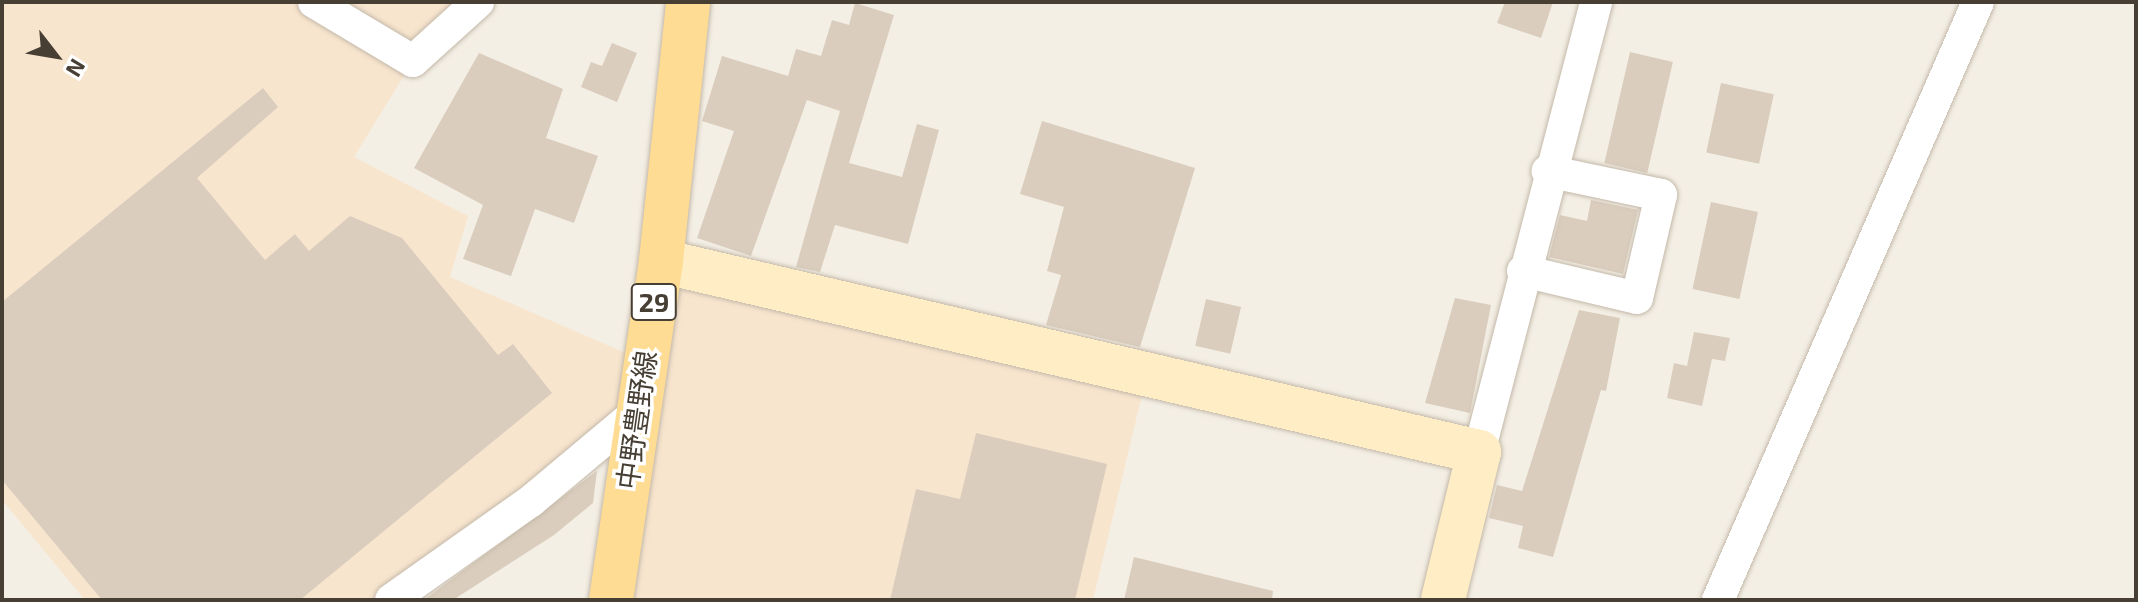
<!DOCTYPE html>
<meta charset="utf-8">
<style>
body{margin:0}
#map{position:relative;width:2138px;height:602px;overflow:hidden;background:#f4efe5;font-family:"Exo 2","Noto Sans JP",sans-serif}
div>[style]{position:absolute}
.commercial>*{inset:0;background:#f8e5ce}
.building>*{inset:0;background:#dacdbd;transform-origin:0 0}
.roads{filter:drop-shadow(0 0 2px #c4b9aa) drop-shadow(0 0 2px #c4b9aa)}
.street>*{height:32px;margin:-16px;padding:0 16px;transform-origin:16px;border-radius:16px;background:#fff}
.secondary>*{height:44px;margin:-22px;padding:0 22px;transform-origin:22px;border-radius:22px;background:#ffeec5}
.primary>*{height:44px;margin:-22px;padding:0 22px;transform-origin:22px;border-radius:22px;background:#ffdc94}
span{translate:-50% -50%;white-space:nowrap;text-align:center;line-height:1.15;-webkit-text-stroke:7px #fff;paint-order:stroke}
.shield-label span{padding:2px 6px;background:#fff;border:2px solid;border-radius:6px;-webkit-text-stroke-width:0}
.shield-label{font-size:26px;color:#473f34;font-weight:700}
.street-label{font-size:28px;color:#473f34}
.frame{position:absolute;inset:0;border:4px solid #473f34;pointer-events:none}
.north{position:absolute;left:16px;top:16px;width:80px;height:80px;-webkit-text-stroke:6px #fff;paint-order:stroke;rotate:121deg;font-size:22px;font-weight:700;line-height:32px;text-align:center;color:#473f34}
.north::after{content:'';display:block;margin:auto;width:28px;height:36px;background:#473f34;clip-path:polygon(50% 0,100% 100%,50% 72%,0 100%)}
</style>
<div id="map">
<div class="commercial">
<div style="clip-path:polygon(2px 2px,478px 2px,413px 61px,354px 157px,468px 216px,450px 277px,644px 361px,661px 261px,1147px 374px,1093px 600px,611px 600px,636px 414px,391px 600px,85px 600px,2px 500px)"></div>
</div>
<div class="building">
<div style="clip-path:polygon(1505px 2px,1553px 2px,1541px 38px,1497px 23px)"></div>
<div style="clip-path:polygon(855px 3px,894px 15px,849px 163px,902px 177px,917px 124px,939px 130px,908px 244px,835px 225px,820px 272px,796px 267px,840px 111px,807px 100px,751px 256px,697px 238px,734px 131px,702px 121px,722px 56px,788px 76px,796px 49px,821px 56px,832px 20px,849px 25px)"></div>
<div style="clip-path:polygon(612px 43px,637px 53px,617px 102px,581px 87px,591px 62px,602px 66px)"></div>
<div style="left:1630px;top:52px;width:44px;height:114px;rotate:13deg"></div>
<div style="clip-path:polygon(479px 53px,563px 89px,546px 138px,598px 156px,574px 223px,535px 209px,511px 276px,463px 259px,483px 205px,414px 168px)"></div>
<div style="left:1721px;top:83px;width:54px;height:71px;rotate:12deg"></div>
<div style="clip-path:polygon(263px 88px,278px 107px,197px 178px,265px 260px,295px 234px,309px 251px,350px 216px,402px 238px,498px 355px,513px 344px,552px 393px,300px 600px,102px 600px,2px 480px,2px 302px)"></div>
<div style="clip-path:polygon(1042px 121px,1195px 168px,1140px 347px,1046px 325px,1061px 275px,1047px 271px,1064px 207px,1020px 194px)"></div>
<div style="clip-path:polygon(1591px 200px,1638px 210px,1623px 274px,1549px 257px,1560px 215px,1587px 221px)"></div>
<div style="left:1711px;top:202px;width:48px;height:89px;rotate:12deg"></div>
<div style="clip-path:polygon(1455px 298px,1491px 305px,1470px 413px,1425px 403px)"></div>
<div style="left:1206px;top:299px;width:36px;height:48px;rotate:13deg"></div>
<div style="clip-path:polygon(1579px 310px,1620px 318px,1606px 391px,1601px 390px,1553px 557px,1518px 548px,1523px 526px,1489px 518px,1497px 485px,1522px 491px)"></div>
<div style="clip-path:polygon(1694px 332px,1730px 338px,1725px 361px,1712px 359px,1702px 406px,1667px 398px,1674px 363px,1687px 366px)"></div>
<div style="clip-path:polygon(976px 433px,1107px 464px,1075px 600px,890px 600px,916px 489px,960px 499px)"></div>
<div style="clip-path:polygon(597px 471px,593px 503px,554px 535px,453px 600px,424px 600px)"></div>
<div style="clip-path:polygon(1134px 557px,1273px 591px,1272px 600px,1124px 600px)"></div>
</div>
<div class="roads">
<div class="street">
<div style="left:314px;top:2px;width:115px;rotate:30.8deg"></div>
<div style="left:413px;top:61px;width:88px;rotate:-42.2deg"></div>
<div style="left:1523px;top:271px;width:117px;rotate:13.3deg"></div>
<div style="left:1637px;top:298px;width:106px;rotate:-76.9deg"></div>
<div style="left:1661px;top:195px;width:116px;rotate:-168.1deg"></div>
<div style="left:1479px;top:452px;width:465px;rotate:-75.4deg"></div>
<div style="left:391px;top:600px;width:171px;rotate:-35.3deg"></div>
<div style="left:531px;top:501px;width:137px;rotate:-40deg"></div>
<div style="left:1718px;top:600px;width:652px;rotate:-66.5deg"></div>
</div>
<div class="secondary">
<div style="left:661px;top:261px;width:840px;rotate:13.14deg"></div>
<div style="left:1479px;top:452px;width:152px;rotate:103.7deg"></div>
</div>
<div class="primary">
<div style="left:611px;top:600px;width:343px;rotate:-81.6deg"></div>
<div style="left:661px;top:261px;width:260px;rotate:-84deg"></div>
</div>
</div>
<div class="shield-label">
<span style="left:654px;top:302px">29</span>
</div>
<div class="street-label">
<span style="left:636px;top:420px;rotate:-82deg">中野豊野線</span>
</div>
<div class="frame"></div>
<div class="north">N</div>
</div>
